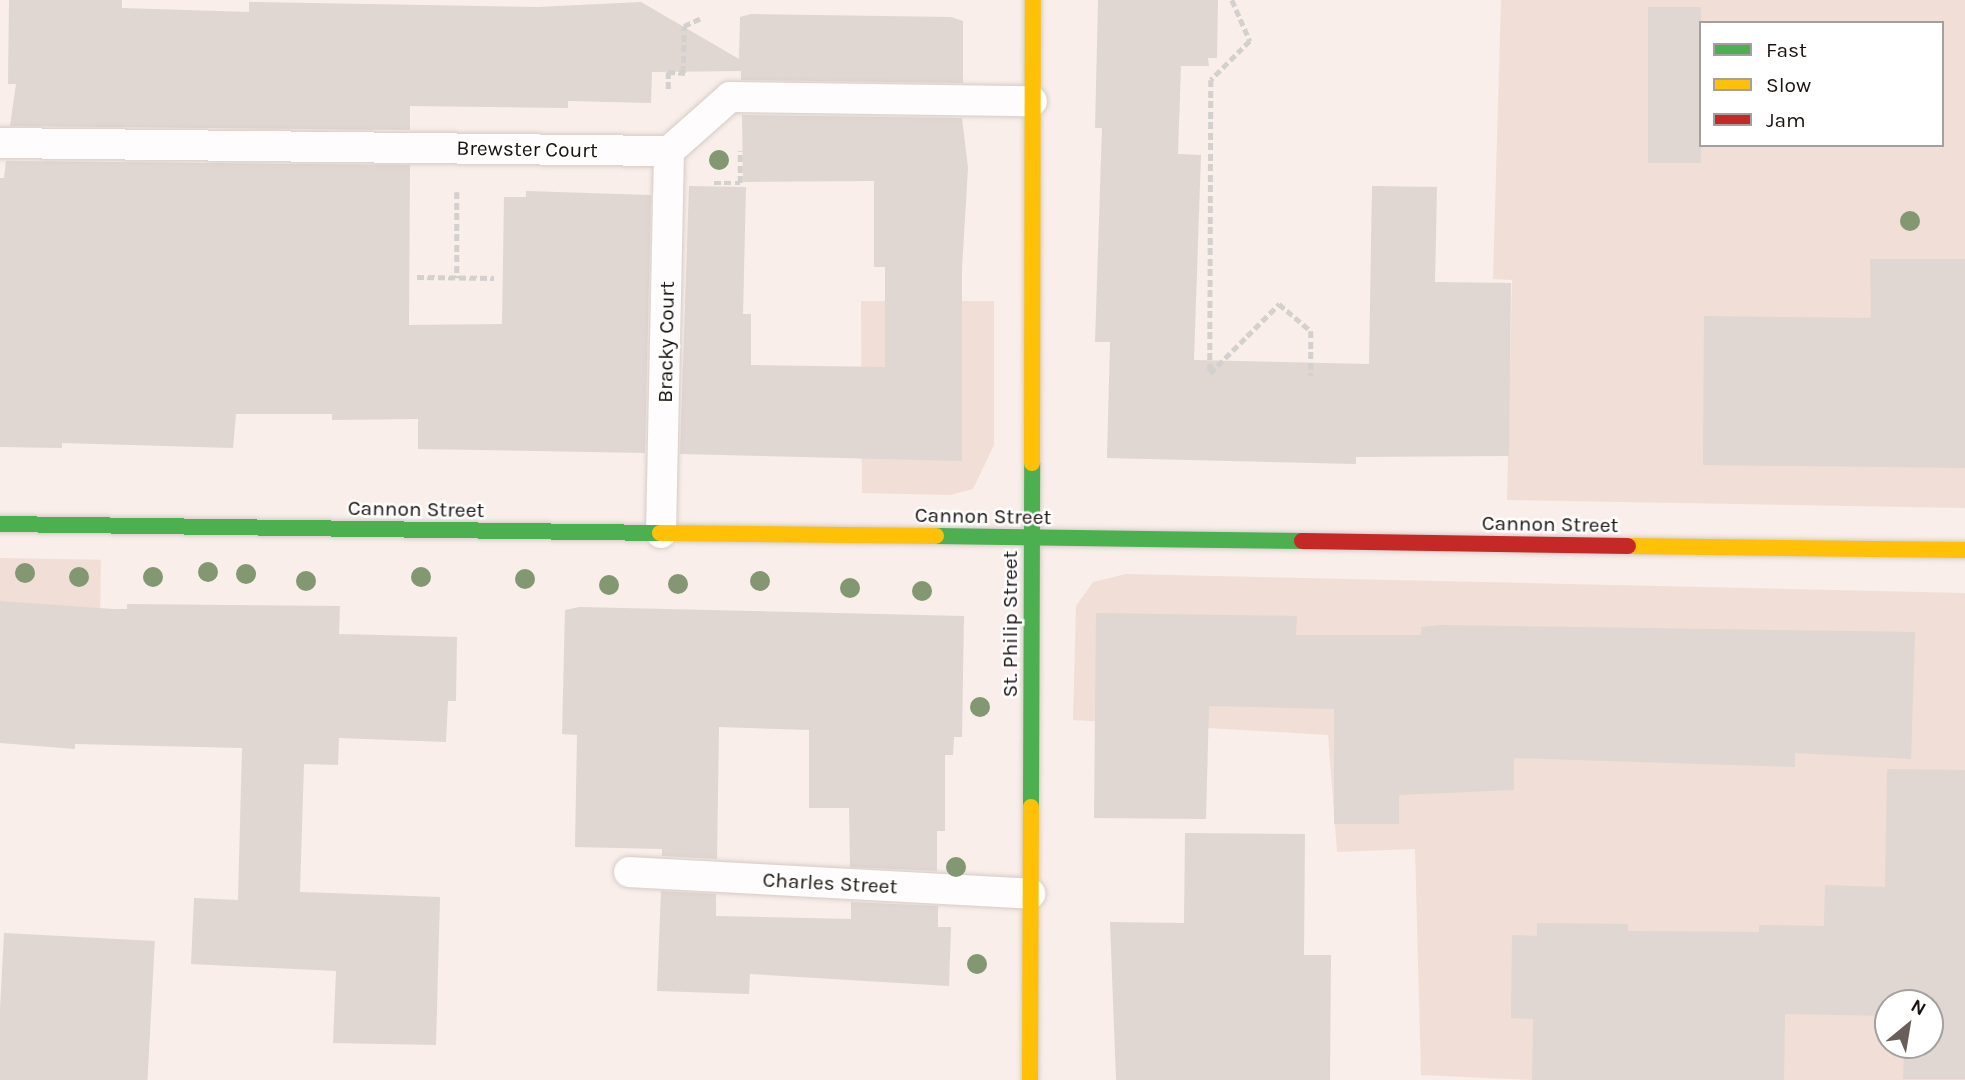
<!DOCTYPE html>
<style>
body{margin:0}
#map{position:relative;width:1965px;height:1080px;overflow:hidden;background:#f9eee9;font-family:Karla,sans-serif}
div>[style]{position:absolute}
.built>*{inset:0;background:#f1ded7;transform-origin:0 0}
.building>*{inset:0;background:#e0d6d2;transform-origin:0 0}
.path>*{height:4.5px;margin-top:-2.25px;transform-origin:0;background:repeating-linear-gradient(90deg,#d3d0ce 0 7px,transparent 0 10.5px)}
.roads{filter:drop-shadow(0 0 2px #d4cbc7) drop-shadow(0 0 2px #d4cbc7)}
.lane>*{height:30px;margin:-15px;padding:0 15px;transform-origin:15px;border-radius:15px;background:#fefcfc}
.fast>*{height:16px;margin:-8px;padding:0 8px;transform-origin:8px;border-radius:8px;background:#4caf50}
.slow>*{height:16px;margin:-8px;padding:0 8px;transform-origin:8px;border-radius:8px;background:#ffc107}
.jam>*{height:16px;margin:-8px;padding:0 8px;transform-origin:8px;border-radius:8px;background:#c62828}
.trees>*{width:20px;height:20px;margin:-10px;border-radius:50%;background:#829772}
span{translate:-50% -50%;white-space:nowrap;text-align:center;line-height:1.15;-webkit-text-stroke:5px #fff;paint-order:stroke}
.street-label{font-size:21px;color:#1a120f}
.legend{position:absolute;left:1699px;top:21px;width:245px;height:126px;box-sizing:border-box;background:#fff;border:2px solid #a3a09f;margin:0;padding:9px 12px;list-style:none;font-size:21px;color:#1a120f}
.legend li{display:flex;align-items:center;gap:14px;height:35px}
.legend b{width:35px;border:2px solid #a3a09f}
.north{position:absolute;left:1874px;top:989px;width:70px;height:70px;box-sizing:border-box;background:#fff;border:2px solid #a3a09f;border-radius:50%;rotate:30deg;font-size:19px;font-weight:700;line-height:28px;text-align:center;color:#1a120f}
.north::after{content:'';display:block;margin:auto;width:24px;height:32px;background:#685f5b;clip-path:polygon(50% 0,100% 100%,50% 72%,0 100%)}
</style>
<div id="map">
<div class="built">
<div style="clip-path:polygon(evenodd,1501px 0,1965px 0,1965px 508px,1507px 500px,1512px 280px,1493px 279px,1501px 0,1701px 23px,1942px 23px,1942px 145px,1701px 145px,1701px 23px)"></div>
<div style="clip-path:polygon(861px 301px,994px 301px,994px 445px,973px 489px,950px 495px,862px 493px)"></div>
<div style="left:0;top:558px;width:101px;height:181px;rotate:1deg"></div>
<div style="clip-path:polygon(evenodd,1126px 574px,1965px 593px,1965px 1080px,1534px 1080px,1421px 1075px,1415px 849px,1337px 852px,1328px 735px,1073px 720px,1076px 606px,1093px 582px,1126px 574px,1888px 1003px,1930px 1003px,1930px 1045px,1888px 1045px,1888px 1003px)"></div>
</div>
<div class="building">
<div style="clip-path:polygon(9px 0,122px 0,122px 8px,249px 12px,249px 2px,538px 7px,641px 2px,739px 59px,740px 17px,751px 14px,951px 17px,963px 21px,963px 83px,741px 80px,741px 71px,652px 72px,651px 103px,568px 101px,568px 108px,410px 106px,410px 130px,10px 126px,16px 84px,8px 84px)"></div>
<div style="clip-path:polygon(1098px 0,1218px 0,1217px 58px,1208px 58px,1209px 66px,1181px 66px,1178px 154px,1201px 155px,1194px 360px,1369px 364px,1372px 186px,1437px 187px,1435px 282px,1511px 283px,1509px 456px,1356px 457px,1356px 464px,1107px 458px,1110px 342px,1095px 342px,1102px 128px,1095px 128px)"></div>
<div style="left:1648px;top:7px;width:53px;height:156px"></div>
<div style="clip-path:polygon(742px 115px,962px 118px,968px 168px,962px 268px,962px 461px,680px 454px,689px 186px,746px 187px,743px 314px,751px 314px,751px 365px,885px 367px,885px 267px,874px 267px,874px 181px,743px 182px)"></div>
<div style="clip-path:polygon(6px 161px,410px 165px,409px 325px,502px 324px,504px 197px,526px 197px,526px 191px,651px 195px,645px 453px,418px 449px,418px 419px,332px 420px,332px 414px,236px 414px,233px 448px,62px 443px,62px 448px,0 447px,0 178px,4px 178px)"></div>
<div style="clip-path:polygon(1870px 259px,1965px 259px,1965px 468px,1703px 465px,1704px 316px,1871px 318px)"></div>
<div style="clip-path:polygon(0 601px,113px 609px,127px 609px,127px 604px,340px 606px,339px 634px,457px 637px,456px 701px,448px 701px,446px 742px,339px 738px,338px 765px,304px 764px,300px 892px,440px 897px,436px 1045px,333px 1043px,336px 971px,191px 964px,194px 898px,238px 900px,242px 748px,75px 744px,75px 749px,0 743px)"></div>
<div style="clip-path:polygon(579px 607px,964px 616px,962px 737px,954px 737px,953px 755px,945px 755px,945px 831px,937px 831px,937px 871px,850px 867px,849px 808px,809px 808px,809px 730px,719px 727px,717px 859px,662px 856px,662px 849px,575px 847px,577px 735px,562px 734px,565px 610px)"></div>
<div style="clip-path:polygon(1096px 613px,1297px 616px,1296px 635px,1421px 635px,1421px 627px,1441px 625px,1915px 632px,1911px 759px,1795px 753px,1795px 767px,1514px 758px,1514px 790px,1399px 795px,1399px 824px,1334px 824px,1334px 709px,1209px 706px,1206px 819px,1094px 818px)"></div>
<div style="clip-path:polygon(1887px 769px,1965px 770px,1965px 1079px,1903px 1079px,1904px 1045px,1930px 1045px,1930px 1003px,1888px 1003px,1888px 1016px,1785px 1014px,1784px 1080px,1532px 1080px,1533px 1019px,1511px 1018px,1512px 935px,1537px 936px,1537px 923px,1628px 924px,1628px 931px,1759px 932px,1759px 925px,1824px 926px,1825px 885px,1885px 887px)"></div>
<div style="clip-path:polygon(1185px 833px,1305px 834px,1304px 955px,1331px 955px,1330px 1080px,1116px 1080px,1110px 922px,1184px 923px)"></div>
<div style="clip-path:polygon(661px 891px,716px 894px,716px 916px,851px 919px,851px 902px,938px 906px,938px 927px,951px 927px,949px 986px,750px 974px,749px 994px,657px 991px)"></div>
<div style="left:4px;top:933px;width:151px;height:147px;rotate:3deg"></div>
</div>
<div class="path">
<div style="left:1232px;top:0;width:45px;rotate:66.3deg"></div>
<div style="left:1250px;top:41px;width:55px;rotate:135deg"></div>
<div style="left:1211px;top:80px;width:293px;rotate:90.2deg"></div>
<div style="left:1210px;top:373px;width:98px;rotate:-45deg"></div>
<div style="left:1279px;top:304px;width:42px;rotate:40.2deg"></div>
<div style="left:1311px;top:331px;width:45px;rotate:90deg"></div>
<div style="left:683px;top:73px;width:47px;rotate:-88.8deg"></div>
<div style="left:684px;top:26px;width:19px;rotate:-25deg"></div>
<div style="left:668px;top:89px;width:17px;rotate:-90deg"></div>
<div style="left:668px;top:72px;width:20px;rotate:3deg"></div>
<div style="left:714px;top:183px;width:26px"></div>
<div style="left:740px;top:183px;width:32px;rotate:-90deg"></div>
<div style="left:457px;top:192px;width:86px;rotate:90deg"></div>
<div style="left:417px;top:277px;width:77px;rotate:0.7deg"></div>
</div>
<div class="roads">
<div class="lane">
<div style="left:0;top:143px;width:669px;rotate:0.69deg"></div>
<div style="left:669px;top:151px;width:81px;rotate:-41.5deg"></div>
<div style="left:730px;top:97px;width:302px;rotate:0.8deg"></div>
<div style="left:661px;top:533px;width:382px;rotate:-88.8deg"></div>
<div style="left:629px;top:872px;width:402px;rotate:3.1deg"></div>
</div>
<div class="fast">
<div style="left:0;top:524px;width:660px;rotate:0.78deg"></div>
<div style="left:936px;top:536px;width:366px;rotate:0.8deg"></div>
<div style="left:1031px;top:807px;width:344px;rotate:-89.8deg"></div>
</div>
<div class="slow">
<div style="left:1032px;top:463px;width:463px;rotate:-89.9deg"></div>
<div style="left:660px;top:533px;width:276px;rotate:0.6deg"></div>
<div style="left:1628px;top:546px;width:337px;rotate:0.7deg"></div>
<div style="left:1030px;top:1080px;width:273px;rotate:-89.8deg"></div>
</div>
<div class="jam">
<div style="left:1302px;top:541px;width:326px;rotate:0.9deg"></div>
</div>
</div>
<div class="trees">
<div style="left:719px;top:160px"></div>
<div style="left:1910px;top:221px"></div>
<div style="left:208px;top:572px"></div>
<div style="left:25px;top:573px"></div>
<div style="left:246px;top:574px"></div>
<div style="left:79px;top:577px"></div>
<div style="left:153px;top:577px"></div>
<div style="left:421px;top:577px"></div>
<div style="left:525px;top:579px"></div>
<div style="left:306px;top:581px"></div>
<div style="left:760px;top:581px"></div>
<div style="left:678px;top:584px"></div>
<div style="left:609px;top:585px"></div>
<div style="left:850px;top:588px"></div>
<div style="left:922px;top:591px"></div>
<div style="left:980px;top:707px"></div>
<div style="left:956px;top:867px"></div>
<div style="left:977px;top:964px"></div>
</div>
<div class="street-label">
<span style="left:527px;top:149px;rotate:1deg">Brewster Court</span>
<span style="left:666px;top:342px;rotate:-89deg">Bracky Court</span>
<span style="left:416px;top:509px;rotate:1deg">Cannon Street</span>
<span style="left:983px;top:516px;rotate:1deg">Cannon Street</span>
<span style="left:1550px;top:524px;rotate:1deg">Cannon Street</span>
<span style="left:1010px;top:624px;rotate:-90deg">St. Philip Street</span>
<span style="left:830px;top:883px;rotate:3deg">Charles Street</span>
</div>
<ul class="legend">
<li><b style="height:9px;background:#4caf50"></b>Fast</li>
<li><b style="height:9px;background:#ffc107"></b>Slow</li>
<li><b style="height:9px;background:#c62828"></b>Jam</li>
</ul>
<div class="north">N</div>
</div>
